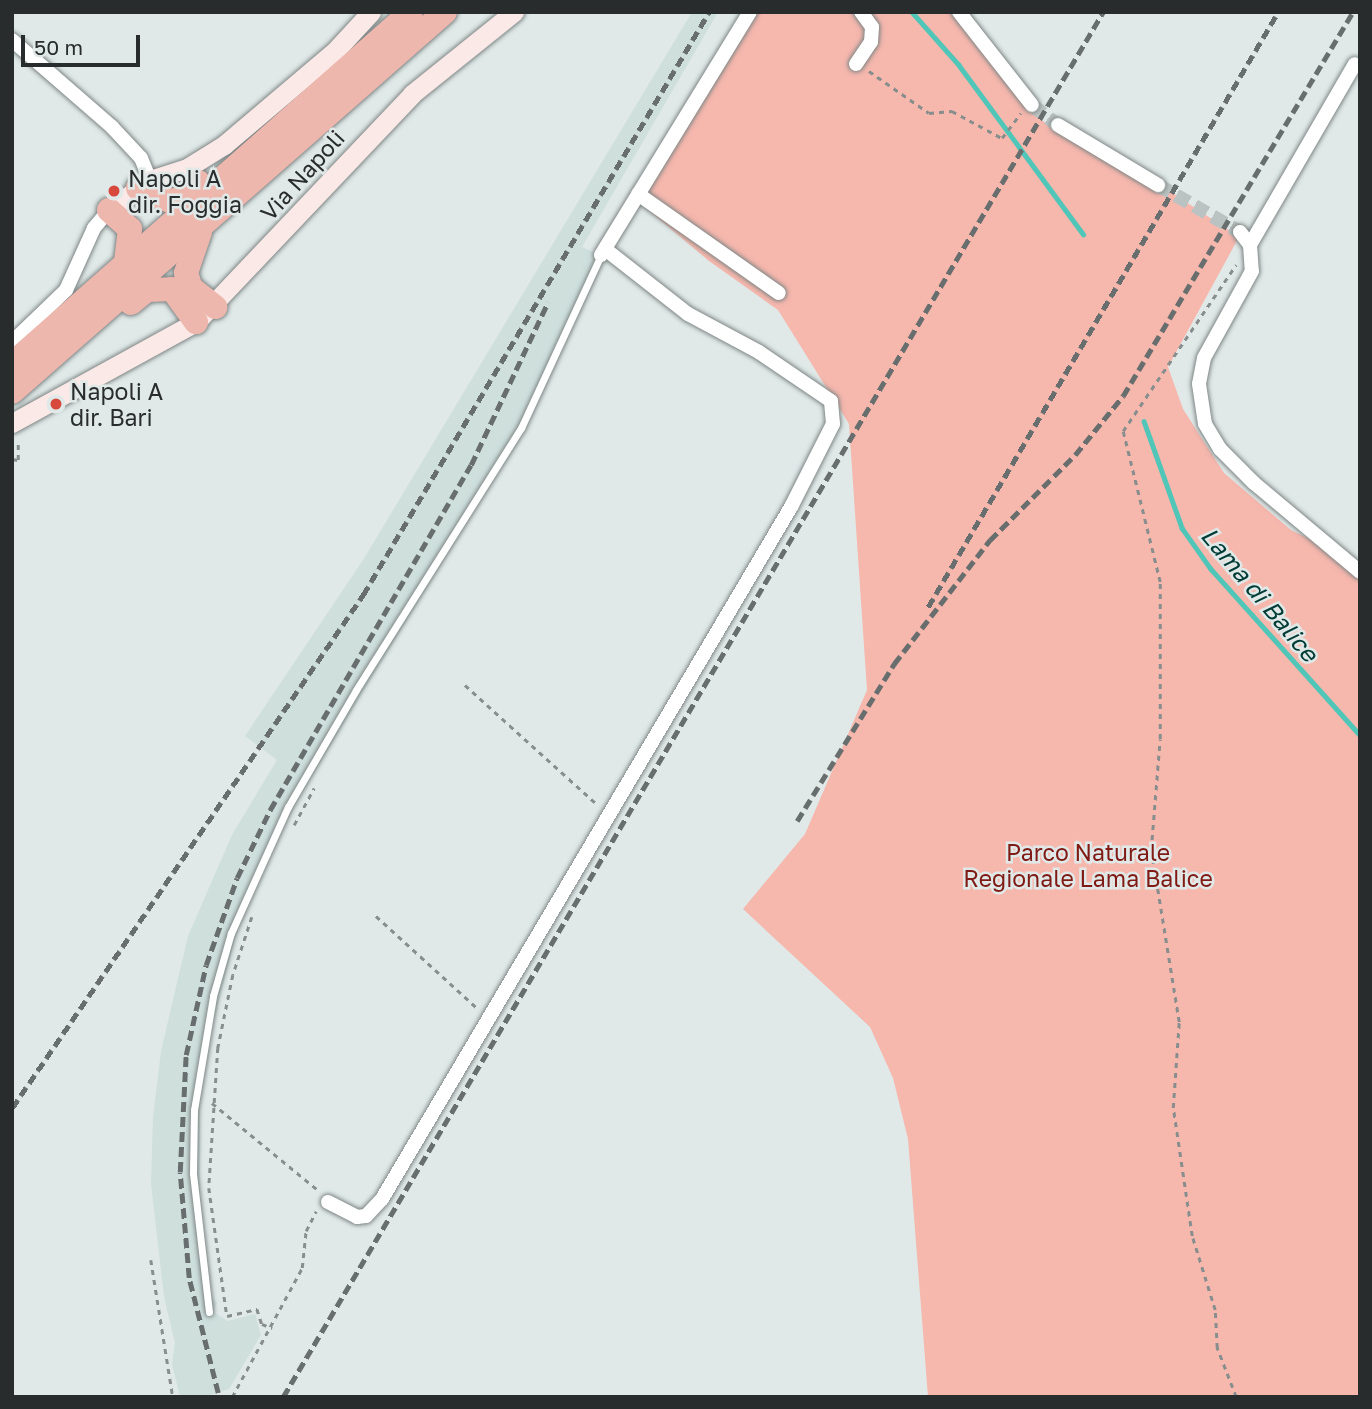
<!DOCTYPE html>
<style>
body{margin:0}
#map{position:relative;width:1372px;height:1409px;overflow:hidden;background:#e0e9e8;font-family:"Golos Text",sans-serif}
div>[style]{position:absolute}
.built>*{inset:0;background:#cedfdc}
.green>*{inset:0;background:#f6b7ad}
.stream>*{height:4.5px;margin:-2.25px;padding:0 2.25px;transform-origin:2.25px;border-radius:2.25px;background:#4fc6b8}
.street-tunnel>*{height:14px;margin-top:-7px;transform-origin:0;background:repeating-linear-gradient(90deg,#bbc3c2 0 14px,transparent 0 21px)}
.path>*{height:2.5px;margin-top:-1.25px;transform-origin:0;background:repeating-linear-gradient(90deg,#878e8d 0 5px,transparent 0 10px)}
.roads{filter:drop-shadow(0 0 2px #7e8685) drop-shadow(0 0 2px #7e8685)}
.lane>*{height:7px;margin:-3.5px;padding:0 3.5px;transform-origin:3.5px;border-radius:3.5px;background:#fff}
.street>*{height:14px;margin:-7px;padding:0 7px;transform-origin:7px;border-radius:7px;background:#fff}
.secondary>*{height:19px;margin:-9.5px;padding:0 9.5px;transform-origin:9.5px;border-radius:9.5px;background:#fae9e7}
.highway>*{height:24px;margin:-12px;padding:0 12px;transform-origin:12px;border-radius:12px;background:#eeb7ae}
.rail>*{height:4.5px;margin-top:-2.25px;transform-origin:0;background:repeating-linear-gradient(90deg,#686d6d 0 10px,transparent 0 15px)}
.dots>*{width:19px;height:19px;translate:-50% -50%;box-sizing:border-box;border:4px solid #e0e9e8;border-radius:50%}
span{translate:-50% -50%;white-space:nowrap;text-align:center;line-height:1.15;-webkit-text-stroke:5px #e0e9e8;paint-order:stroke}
.street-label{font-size:23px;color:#292c2c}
.poi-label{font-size:23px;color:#292c2c}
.left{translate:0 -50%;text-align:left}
.park-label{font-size:23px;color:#801a14}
.water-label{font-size:24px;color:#013b35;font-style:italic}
.frame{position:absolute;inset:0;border:14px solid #292c2c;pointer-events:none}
.scale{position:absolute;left:21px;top:35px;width:119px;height:32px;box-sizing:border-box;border:4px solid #292c2c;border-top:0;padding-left:9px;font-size:21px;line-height:24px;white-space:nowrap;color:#292c2c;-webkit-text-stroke:5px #e0e9e8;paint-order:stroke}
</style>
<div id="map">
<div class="built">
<div style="clip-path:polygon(692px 12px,718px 12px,582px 247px,605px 257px,531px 417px,296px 802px,239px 922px,207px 1049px,200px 1098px,200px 1217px,210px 1295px,217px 1303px,213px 1312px,228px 1321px,255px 1314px,261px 1335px,229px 1389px,204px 1397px,180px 1397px,172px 1364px,175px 1343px,164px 1297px,151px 1184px,153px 1117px,161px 1051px,188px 936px,232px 835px,277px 760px,245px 736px,363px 560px)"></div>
</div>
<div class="green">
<div style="clip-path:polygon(748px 12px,958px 12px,997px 55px,1039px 118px,1056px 131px,1127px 163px,1239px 237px,1168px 367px,1183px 409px,1224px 473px,1291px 530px,1360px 563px,1360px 1397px,928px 1397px,908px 1139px,893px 1078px,870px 1027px,743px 909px,805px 834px,867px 690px,849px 424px,778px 310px,709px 261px,635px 199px)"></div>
</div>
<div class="stream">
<div style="left:912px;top:12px;width:71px;rotate:48.4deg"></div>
<div style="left:959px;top:65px;width:210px;rotate:53.7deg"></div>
<div style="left:1144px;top:421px;width:114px;rotate:70.4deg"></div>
<div style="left:1182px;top:528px;width:50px;rotate:54.7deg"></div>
<div style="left:1211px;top:569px;width:223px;rotate:48.1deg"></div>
</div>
<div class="street-tunnel">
<div style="left:1032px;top:105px;width:33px;rotate:38deg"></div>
<div style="left:1158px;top:185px;width:95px;rotate:29.8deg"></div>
</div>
<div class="path">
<div style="left:869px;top:71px;width:73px;rotate:35deg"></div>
<div style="left:929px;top:113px;width:23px;rotate:-5deg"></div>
<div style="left:952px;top:111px;width:57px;rotate:28.4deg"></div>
<div style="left:1002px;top:138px;width:31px;rotate:-53deg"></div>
<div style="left:12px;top:459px;width:6px;rotate:9deg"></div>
<div style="left:18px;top:460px;width:20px;rotate:-90deg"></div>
<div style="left:465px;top:685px;width:179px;rotate:42.1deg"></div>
<div style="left:294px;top:825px;width:42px;rotate:-61.6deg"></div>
<div style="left:376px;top:916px;width:137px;rotate:42.3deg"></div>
<div style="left:252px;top:917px;width:61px;rotate:108.1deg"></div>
<div style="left:233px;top:975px;width:75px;rotate:101.6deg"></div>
<div style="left:218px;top:1048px;width:140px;rotate:93.7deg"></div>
<div style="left:209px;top:1188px;width:129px;rotate:82deg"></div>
<div style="left:227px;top:1316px;width:31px;rotate:-13deg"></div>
<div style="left:257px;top:1309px;width:16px;rotate:72deg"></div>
<div style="left:262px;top:1324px;width:11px;rotate:22deg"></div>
<div style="left:212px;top:1103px;width:137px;rotate:39.4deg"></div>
<div style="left:151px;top:1260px;width:139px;rotate:80.9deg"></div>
<div style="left:232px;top:1397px;width:147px;rotate:-61.5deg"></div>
<div style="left:302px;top:1268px;width:37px;rotate:-84deg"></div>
<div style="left:306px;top:1231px;width:22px;rotate:-63deg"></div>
<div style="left:1236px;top:1397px;width:53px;rotate:-111.2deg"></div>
<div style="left:1217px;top:1348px;width:38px;rotate:-93deg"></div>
<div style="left:1215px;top:1310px;width:77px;rotate:-107.3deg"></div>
<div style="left:1192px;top:1236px;width:129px;rotate:-98.4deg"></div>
<div style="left:1173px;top:1108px;width:86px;rotate:-86deg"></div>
<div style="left:1179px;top:1022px;width:174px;rotate:-99.2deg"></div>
<div style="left:1151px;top:850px;width:111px;rotate:-85.4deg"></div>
<div style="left:1160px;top:739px;width:157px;rotate:-90deg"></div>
<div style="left:1160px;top:582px;width:155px;rotate:-103.8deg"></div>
<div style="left:1123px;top:431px;width:201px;rotate:-55.8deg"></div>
</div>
<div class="roads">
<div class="lane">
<div style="left:209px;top:1312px;width:140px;rotate:-96.6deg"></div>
<div style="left:193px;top:1173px;width:63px;rotate:-89.1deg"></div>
<div style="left:194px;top:1110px;width:116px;rotate:-80.5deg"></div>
<div style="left:213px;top:996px;width:66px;rotate:-74.1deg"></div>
<div style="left:231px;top:933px;width:138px;rotate:-65.7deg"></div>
<div style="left:288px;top:807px;width:135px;rotate:-59.8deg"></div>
<div style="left:356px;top:690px;width:310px;rotate:-57.8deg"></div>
<div style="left:521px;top:428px;width:191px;rotate:-65.2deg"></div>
</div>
<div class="street">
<div style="left:959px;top:12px;width:118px;rotate:51.9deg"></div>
<div style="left:12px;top:40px;width:133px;rotate:41deg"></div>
<div style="left:112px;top:127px;width:42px;rotate:46.9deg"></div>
<div style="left:141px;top:158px;width:24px;rotate:68deg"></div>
<div style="left:856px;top:64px;width:27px;rotate:-56deg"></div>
<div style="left:871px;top:42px;width:15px;rotate:-86deg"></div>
<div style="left:872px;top:27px;width:19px;rotate:-126deg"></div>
<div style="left:1058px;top:125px;width:117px;rotate:31deg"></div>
<div style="left:638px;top:194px;width:172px;rotate:35.1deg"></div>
<div style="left:1240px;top:232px;width:16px;rotate:52deg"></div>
<div style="left:1250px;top:245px;width:26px;rotate:86deg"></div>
<div style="left:1252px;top:271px;width:99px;rotate:118.9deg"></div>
<div style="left:1204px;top:358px;width:26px;rotate:101deg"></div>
<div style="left:1199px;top:384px;width:40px;rotate:81.5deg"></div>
<div style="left:1205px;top:424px;width:29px;rotate:59deg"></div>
<div style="left:1220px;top:449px;width:48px;rotate:45deg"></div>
<div style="left:1254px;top:483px;width:138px;rotate:40deg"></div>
<div style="left:1250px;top:245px;width:209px;rotate:-59.9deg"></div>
<div style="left:601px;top:255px;width:285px;rotate:-58.5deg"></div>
<div style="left:12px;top:342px;width:75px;rotate:-43.9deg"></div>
<div style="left:66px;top:290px;width:68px;rotate:-65.7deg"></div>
<div style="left:94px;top:228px;width:23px;rotate:-50deg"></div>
<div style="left:328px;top:1202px;width:33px;rotate:27deg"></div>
<div style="left:357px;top:1217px;width:9px;rotate:-6deg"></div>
<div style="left:366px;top:1216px;width:23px;rotate:-47deg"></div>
<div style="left:382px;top:1199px;width:804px;rotate:-59.42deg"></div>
<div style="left:791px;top:507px;width:93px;rotate:-63.2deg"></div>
<div style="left:833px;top:424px;width:23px;rotate:-95deg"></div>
<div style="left:831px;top:401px;width:87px;rotate:-145.8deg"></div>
<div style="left:759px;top:352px;width:81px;rotate:-151.8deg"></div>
<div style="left:688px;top:314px;width:105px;rotate:-141.9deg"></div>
</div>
<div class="secondary">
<div style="left:109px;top:210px;width:51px;rotate:-36.2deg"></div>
<div style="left:150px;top:180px;width:39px;rotate:-18deg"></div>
<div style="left:187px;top:168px;width:44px;rotate:-31.9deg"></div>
<div style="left:224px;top:145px;width:145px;rotate:-40.3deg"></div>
<div style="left:335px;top:51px;width:53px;rotate:-47.3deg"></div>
<div style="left:12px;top:423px;width:210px;rotate:-28.8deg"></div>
<div style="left:196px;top:322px;width:314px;rotate:-46.5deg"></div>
<div style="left:412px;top:94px;width:131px;rotate:-38.8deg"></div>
</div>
<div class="highway">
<div style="left:138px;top:188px;width:35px;rotate:22deg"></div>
<div style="left:170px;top:201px;width:10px;rotate:-11deg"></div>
<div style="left:180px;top:199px;width:25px;rotate:-42deg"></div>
<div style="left:109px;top:210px;width:28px;rotate:42deg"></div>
<div style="left:130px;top:229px;width:34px;rotate:97deg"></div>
<div style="left:200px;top:232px;width:43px;rotate:108.9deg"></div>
<div style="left:186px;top:273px;width:16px;rotate:72deg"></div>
<div style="left:191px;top:288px;width:31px;rotate:38deg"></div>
<div style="left:131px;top:303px;width:21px;rotate:-39deg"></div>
<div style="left:147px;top:290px;width:25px;rotate:-2deg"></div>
<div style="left:172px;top:289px;width:41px;rotate:54deg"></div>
<div style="left:12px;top:364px;width:532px;rotate:-41.42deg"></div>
<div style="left:12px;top:392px;width:576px;rotate:-41.27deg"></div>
</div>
</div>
<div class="rail">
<div style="left:928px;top:607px;width:690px;rotate:-59.53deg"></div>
<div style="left:797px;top:821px;width:185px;rotate:-58.3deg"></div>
<div style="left:894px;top:664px;width:157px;rotate:-52.3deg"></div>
<div style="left:990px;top:540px;width:120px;rotate:-45deg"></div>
<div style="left:1075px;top:455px;width:76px;rotate:-50.9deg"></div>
<div style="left:1123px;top:396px;width:448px;rotate:-59.1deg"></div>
<div style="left:12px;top:1108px;width:622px;rotate:-55.62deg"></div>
<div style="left:363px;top:595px;width:678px;rotate:-59.31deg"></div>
<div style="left:218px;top:1393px;width:119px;rotate:-104.2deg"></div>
<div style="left:189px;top:1278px;width:106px;rotate:-94.9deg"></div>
<div style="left:180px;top:1172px;width:117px;rotate:-87.1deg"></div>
<div style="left:186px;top:1055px;width:92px;rotate:-77.5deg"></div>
<div style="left:206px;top:965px;width:92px;rotate:-70.4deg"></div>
<div style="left:237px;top:878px;width:76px;rotate:-64.1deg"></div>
<div style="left:270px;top:810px;width:399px;rotate:-59.8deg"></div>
<div style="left:471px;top:465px;width:180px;rotate:-64.7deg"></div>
<div style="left:283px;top:1397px;width:1610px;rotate:-59.37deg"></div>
</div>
<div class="dots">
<div style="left:114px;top:191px;background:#d6493c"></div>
<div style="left:56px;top:404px;background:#d6493c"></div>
</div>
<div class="street-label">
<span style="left:302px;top:175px;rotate:-48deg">Via Napoli</span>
</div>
<div class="poi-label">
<span class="left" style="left:128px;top:191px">Napoli A<br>dir. Foggia</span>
<span class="left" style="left:70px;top:404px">Napoli A<br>dir. Bari</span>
</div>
<div class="park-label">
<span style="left:1088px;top:865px">Parco Naturale<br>Regionale Lama Balice</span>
</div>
<div class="water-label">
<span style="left:1260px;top:594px;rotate:50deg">Lama di Balice</span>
</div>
<div class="frame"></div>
<div class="scale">50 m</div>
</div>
